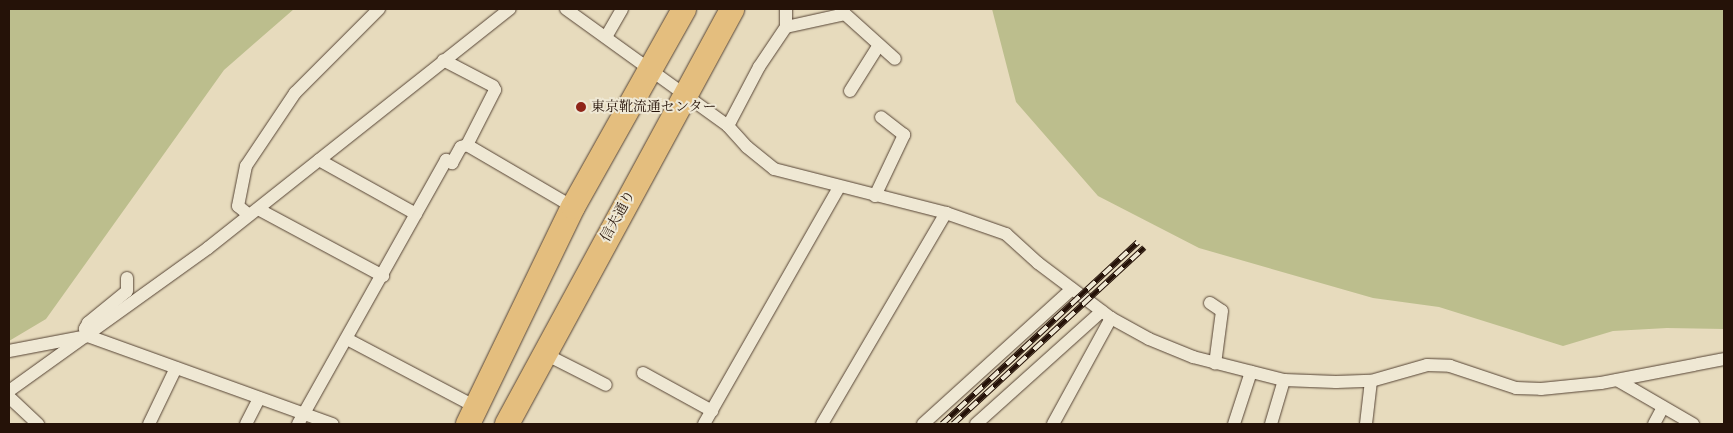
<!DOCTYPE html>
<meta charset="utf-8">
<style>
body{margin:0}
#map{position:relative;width:1733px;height:433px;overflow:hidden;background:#e7dbbd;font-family:"IM FELL Great Primer","Noto Serif JP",serif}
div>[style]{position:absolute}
.green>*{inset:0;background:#bcbe8d}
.roads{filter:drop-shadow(0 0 1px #564435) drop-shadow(0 0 1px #564435)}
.street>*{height:12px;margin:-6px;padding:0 6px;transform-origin:6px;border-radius:6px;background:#efe8d4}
.highway>*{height:24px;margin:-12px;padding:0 12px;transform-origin:12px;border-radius:12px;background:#e4be7e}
.rail>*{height:5.5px;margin-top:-2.75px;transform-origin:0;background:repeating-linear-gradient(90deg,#efe8d4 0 11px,#251208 0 22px);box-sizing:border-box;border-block:1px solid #251208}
.dots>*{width:14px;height:14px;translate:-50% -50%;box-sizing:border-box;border:2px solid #efe8d4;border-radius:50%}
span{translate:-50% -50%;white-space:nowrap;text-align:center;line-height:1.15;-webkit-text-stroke:4px #efe8d4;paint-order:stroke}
.poi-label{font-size:14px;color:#251208}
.left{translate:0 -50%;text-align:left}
.street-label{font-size:14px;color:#251208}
.frame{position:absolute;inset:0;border:10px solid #251208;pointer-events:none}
</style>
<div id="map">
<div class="green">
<div style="clip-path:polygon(9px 9px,294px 9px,224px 70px,46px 319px,9px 341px)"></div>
<div style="clip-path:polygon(992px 9px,1724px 9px,1724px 329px,1667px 328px,1613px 331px,1563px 346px,1439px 307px,1373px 298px,1199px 248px,1098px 196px,1016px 102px)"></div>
</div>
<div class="roads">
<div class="street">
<div style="left:566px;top:9px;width:200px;rotate:35.8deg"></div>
<div style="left:728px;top:126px;width:28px;rotate:48deg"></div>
<div style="left:747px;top:147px;width:35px;rotate:39deg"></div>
<div style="left:774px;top:169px;width:178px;rotate:14.3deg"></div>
<div style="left:946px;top:213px;width:64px;rotate:19.3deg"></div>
<div style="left:1006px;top:234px;width:43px;rotate:42.2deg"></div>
<div style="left:1038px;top:263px;width:91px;rotate:37deg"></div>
<div style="left:1111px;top:318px;width:43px;rotate:28.9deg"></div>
<div style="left:1149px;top:339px;width:48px;rotate:22.2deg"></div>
<div style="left:1193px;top:357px;width:94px;rotate:14.2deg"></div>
<div style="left:1284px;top:380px;width:52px;rotate:2.2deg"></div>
<div style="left:1336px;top:382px;width:35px;rotate:-2deg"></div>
<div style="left:1371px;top:381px;width:58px;rotate:-15.9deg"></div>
<div style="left:1427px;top:365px;width:23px;rotate:2deg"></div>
<div style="left:1450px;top:366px;width:70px;rotate:18.4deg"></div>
<div style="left:1516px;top:388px;width:25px;rotate:2deg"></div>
<div style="left:1541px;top:389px;width:60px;rotate:-5.7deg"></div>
<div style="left:1601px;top:383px;width:125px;rotate:-11deg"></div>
<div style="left:786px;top:9px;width:18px;rotate:90deg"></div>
<div style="left:606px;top:37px;width:32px;rotate:-60deg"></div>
<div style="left:850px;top:91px;width:54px;rotate:-57.8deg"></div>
<div style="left:728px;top:126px;width:67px;rotate:-62.3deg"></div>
<div style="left:759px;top:67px;width:48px;rotate:-56deg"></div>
<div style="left:786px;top:27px;width:60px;rotate:-12.4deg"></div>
<div style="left:845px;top:14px;width:67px;rotate:42deg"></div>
<div style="left:467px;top:145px;width:123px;rotate:30.3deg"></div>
<div style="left:319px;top:160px;width:111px;rotate:29.1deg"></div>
<div style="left:875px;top:196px;width:68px;rotate:-64.6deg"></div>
<div style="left:904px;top:135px;width:29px;rotate:-142deg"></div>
<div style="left:258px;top:209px;width:142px;rotate:28.2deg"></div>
<div style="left:249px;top:215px;width:14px;rotate:-141deg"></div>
<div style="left:238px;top:206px;width:41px;rotate:-78.7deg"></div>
<div style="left:246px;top:166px;width:88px;rotate:-56.1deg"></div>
<div style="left:295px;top:93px;width:119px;rotate:-45deg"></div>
<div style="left:1210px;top:303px;width:14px;rotate:34deg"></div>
<div style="left:1222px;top:311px;width:53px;rotate:97.5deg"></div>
<div style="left:88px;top:336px;width:8px;rotate:-113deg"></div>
<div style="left:85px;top:329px;width:7px;rotate:-63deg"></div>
<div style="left:88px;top:323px;width:50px;rotate:-39.4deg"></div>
<div style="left:127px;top:291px;width:13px;rotate:-90deg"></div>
<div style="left:347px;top:339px;width:146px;rotate:27.8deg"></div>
<div style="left:9px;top:351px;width:80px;rotate:-10.8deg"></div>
<div style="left:88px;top:336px;width:260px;rotate:19.8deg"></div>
<div style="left:545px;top:354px;width:68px;rotate:26.9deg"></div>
<div style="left:643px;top:373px;width:79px;rotate:28.8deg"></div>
<div style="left:1617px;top:380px;width:88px;rotate:30.1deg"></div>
<div style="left:9px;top:391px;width:245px;rotate:-35.7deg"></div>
<div style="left:208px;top:248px;width:385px;rotate:-38.4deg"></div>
<div style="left:9px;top:397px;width:40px;rotate:43deg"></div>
<div style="left:149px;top:424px;width:62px;rotate:-64.3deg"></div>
<div style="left:246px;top:424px;width:29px;rotate:-63deg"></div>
<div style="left:298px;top:424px;width:303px;rotate:-60.7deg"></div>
<div style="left:446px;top:160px;width:7px;rotate:27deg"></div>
<div style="left:452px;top:163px;width:18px;rotate:-61deg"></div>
<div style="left:461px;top:147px;width:6px;rotate:-18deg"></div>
<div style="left:467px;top:145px;width:62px;rotate:-63deg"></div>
<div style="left:495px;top:90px;width:4px;rotate:-117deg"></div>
<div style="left:493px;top:86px;width:56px;rotate:-152.5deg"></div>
<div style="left:704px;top:424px;width:273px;rotate:-60.3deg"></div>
<div style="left:822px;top:424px;width:245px;rotate:-59.6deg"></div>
<div style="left:923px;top:424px;width:201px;rotate:-42.2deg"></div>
<div style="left:976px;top:424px;width:169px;rotate:-41.9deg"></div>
<div style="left:1053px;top:424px;width:121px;rotate:-61.3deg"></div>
<div style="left:1234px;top:424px;width:55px;rotate:-71.9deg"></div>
<div style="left:1271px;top:424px;width:46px;rotate:-73.5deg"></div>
<div style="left:1366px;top:424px;width:43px;rotate:-83.4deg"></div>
<div style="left:1654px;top:424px;width:19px;rotate:-62deg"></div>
</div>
<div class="highway">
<div style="left:468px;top:424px;width:241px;rotate:-64.2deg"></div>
<div style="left:573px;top:207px;width:227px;rotate:-60.7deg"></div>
<div style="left:507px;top:424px;width:472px;rotate:-61.5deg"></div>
</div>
</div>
<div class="rail">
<div style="left:942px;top:424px;width:267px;rotate:-42.9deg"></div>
<div style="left:953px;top:424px;width:260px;rotate:-42.7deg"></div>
</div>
<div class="dots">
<div style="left:581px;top:107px;background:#8f2418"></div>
</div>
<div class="poi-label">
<span class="left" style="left:591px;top:107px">東京靴流通センター</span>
</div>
<div class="street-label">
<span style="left:618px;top:216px;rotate:-61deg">信夫通り</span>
</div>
<div class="frame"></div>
</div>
